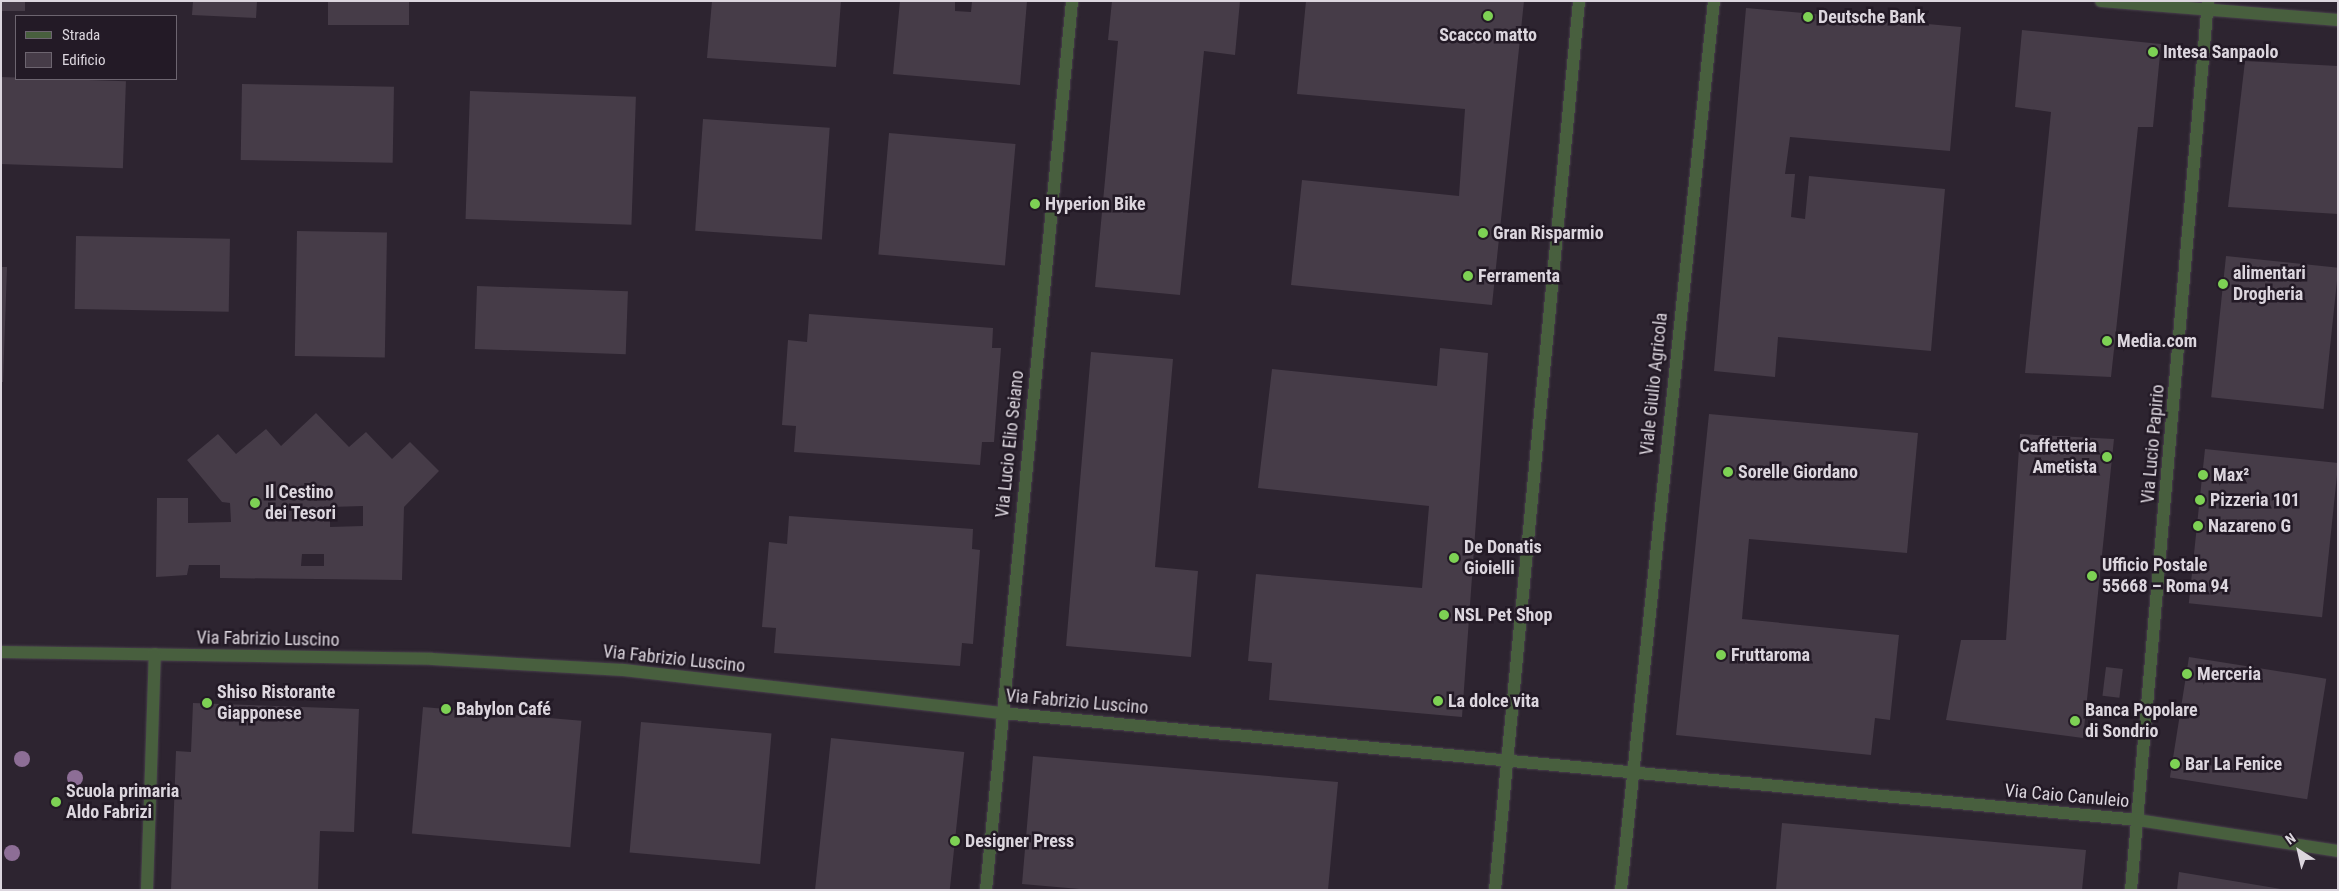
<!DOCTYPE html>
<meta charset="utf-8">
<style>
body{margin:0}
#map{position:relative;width:2339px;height:891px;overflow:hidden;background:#2d2430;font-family:"Roboto Condensed",sans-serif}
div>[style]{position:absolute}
.building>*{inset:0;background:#463c48;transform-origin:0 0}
.roads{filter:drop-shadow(0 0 1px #49404c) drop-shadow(0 0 1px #49404c)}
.minor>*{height:12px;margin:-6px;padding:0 6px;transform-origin:6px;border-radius:6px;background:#485f3e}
.trees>*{width:16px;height:16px;margin:-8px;border-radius:50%;background:#8d6e96}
.dots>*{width:14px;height:14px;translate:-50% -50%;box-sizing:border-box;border:2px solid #231a26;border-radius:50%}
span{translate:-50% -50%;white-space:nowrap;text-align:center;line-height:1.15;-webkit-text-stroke:5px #231a26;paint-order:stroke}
.poi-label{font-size:18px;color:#dcd6de;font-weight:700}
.left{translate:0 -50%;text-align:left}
.right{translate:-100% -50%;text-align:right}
.street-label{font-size:18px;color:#dcd6de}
.frame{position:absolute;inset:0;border:2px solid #dcd6de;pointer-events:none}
.legend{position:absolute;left:15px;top:15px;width:162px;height:65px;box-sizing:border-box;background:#231a26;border:1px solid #6d6570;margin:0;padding:6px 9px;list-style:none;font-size:15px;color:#dcd6de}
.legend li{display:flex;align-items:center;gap:10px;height:25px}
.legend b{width:25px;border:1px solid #6d6570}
.north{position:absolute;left:2274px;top:826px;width:50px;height:50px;-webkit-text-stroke:4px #231a26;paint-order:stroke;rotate:325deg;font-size:14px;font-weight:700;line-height:20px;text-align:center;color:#dcd6de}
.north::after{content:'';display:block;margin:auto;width:18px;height:22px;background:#dcd6de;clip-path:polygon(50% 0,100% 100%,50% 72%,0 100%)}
</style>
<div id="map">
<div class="building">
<div style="left:1px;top:1px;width:24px;height:10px"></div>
<div style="clip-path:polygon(193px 1px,257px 1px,256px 18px,192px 15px)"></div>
<div style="left:328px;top:1px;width:81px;height:24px"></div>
<div style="clip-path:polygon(712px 1px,841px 1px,836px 67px,707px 58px)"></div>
<div style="clip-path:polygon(900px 1px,955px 1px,955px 11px,971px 12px,972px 1px,1027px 1px,1020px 85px,893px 74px)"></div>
<div style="clip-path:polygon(1112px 1px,1240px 1px,1235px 55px,1204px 51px,1180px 295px,1095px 287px,1118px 41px,1108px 40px)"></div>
<div style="clip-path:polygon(1306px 1px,1524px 1px,1492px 305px,1291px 285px,1302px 180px,1459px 196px,1465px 109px,1297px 94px)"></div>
<div style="clip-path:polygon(1746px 8px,1961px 27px,1950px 151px,1790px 137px,1785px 174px,1795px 174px,1791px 217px,1805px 219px,1809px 176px,1945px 189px,1931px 351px,1778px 337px,1775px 377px,1714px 371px)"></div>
<div style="clip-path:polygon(2022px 30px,2161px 44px,2153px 127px,2138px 127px,2111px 377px,2025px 373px,2051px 112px,2015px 107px)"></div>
<div style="clip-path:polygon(2245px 61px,2338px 66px,2338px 214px,2228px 207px)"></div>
<div style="left:1px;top:77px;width:125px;height:87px;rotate:2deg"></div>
<div style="left:242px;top:84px;width:152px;height:76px;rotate:1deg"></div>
<div style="left:470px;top:91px;width:166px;height:128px;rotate:2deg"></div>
<div style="left:703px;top:119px;width:127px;height:112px;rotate:4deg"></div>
<div style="left:889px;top:133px;width:127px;height:122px;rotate:5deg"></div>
<div style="left:297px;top:231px;width:90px;height:125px;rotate:1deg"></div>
<div style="left:76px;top:236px;width:154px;height:73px;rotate:1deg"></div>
<div style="left:2226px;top:256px;width:113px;height:142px;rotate:6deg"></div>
<div style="clip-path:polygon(1px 267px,7px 267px,3px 382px,1px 382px)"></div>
<div style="left:477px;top:286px;width:151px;height:63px;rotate:2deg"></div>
<div style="clip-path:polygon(809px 314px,993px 328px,992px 348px,1001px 348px,994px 442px,982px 442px,980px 465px,794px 452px,796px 426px,782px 425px,788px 340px,807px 342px)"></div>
<div style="clip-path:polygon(1440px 348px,1488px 353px,1462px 717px,1269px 700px,1272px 663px,1248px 661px,1256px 574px,1422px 588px,1429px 506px,1258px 488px,1272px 369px,1437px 386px)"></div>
<div style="clip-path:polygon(1091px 352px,1173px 359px,1155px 567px,1198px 571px,1191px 657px,1066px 646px)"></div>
<div style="clip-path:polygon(evenodd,316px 413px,349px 447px,366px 432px,392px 459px,410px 442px,439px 471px,404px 507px,402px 580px,220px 578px,220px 565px,189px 565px,187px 575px,156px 577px,157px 498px,188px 498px,188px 523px,231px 522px,230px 503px,222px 502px,187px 460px,218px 434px,236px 454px,266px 429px,281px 446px,316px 413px,363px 506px,363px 526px,330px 527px,330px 507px,363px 506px,316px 413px,302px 554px,324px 554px,324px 566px,301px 566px,302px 554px)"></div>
<div style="clip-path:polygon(1709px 414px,1918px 433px,1907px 553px,1749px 539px,1742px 619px,1899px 635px,1890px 720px,1875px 718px,1871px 755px,1676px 735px)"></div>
<div style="clip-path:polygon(2020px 434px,2114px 439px,2083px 738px,1946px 720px,1961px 640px,2006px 640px)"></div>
<div style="left:2205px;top:449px;width:134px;height:155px;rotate:6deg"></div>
<div style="clip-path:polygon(789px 516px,973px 529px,972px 549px,980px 550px,973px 644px,962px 643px,960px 666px,774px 653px,776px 628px,762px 627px,769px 542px,787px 544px)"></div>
<div style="left:2189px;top:657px;width:139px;height:122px;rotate:9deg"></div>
<div style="left:2106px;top:667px;width:17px;height:29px;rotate:7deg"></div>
<div style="clip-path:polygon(193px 703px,359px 709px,354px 832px,320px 831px,318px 890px,171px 890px,176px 751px,191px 752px)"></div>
<div style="left:423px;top:707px;width:159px;height:127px;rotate:5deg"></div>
<div style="left:641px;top:722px;width:131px;height:131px;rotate:5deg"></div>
<div style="left:831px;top:738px;width:134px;height:153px;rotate:6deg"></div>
<div style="clip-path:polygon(1033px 756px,1338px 782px,1328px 890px,1091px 890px,1022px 884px)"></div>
<div style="clip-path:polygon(1782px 823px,2086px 850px,2082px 890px,1776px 890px)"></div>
<div style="clip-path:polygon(2179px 872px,2281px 889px,2281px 890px,2177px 890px)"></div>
</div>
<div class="roads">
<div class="minor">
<div style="left:2101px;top:1px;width:238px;rotate:4.6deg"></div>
<div style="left:1px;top:652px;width:431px;rotate:0.9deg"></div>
<div style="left:432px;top:659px;width:191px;rotate:3.3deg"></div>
<div style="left:623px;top:670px;width:381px;rotate:6.5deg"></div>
<div style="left:1002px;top:713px;width:1141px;rotate:5.38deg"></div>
<div style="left:2138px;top:820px;width:202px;rotate:8.8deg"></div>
<div style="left:147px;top:890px;width:236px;rotate:-88.1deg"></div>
<div style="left:986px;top:890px;width:893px;rotate:-84.47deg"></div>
<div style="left:1495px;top:890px;width:893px;rotate:-84.6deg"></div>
<div style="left:1621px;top:890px;width:894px;rotate:-84.03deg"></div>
<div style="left:2131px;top:890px;width:892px;rotate:-85.05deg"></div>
</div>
</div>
<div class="trees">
<div style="left:22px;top:759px"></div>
<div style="left:75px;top:778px"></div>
<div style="left:12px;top:853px"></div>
</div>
<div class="dots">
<div style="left:1488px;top:16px;background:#7dd154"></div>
<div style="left:1808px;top:17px;background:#7dd154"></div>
<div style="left:2153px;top:52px;background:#7dd154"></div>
<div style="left:1035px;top:204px;background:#7dd154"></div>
<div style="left:1483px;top:233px;background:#7dd154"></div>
<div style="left:1468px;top:276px;background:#7dd154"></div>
<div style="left:2223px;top:284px;background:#7dd154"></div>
<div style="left:2107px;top:341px;background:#7dd154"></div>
<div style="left:2107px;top:457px;background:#7dd154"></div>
<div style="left:1728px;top:472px;background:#7dd154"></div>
<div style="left:2203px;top:475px;background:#7dd154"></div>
<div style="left:2200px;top:500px;background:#7dd154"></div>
<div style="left:255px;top:503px;background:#7dd154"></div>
<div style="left:2198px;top:526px;background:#7dd154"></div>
<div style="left:1454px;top:558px;background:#7dd154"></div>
<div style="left:2092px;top:576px;background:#7dd154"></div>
<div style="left:1444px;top:615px;background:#7dd154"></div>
<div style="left:1721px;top:655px;background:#7dd154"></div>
<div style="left:2187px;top:674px;background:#7dd154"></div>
<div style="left:1438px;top:701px;background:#7dd154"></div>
<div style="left:207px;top:703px;background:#7dd154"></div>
<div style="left:446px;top:709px;background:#7dd154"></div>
<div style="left:2075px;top:721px;background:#7dd154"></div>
<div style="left:2175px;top:764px;background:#7dd154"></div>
<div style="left:56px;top:802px;background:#7dd154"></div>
<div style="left:955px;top:841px;background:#7dd154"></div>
</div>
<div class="poi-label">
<span class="left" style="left:1818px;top:17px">Deutsche Bank</span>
<span style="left:1488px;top:35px">Scacco matto</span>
<span class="left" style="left:2163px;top:52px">Intesa Sanpaolo</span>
<span class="left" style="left:1045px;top:204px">Hyperion Bike</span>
<span class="left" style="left:1493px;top:233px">Gran Risparmio</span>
<span class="left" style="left:2233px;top:284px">alimentari<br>Drogheria</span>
<span class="left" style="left:1478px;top:276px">Ferramenta</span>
<span class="left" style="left:2117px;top:341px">Media.com</span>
<span class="right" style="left:2097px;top:457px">Caffetteria<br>Ametista</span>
<span class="left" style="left:1738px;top:472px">Sorelle Giordano</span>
<span class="left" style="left:2213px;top:475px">Max²</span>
<span class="left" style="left:265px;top:503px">Il Cestino<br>dei Tesori</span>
<span class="left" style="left:2210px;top:500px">Pizzeria 101</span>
<span class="left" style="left:2208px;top:526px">Nazareno G</span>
<span class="left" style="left:1464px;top:558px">De Donatis<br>Gioielli</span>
<span class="left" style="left:2102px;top:576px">Ufficio Postale<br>55668 – Roma 94</span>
<span class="left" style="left:1454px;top:615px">NSL Pet Shop</span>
<span class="left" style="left:1731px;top:655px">Fruttaroma</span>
<span class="left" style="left:2197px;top:674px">Merceria</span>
<span class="left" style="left:217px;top:703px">Shiso Ristorante<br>Giapponese</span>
<span class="left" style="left:1448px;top:701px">La dolce vita</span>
<span class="left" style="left:456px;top:709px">Babylon Café</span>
<span class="left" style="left:2085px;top:721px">Banca Popolare<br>di Sondrio</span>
<span class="left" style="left:2185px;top:764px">Bar La Fenice</span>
<span class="left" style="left:66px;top:802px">Scuola primaria<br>Aldo Fabrizi</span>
<span class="left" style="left:965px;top:841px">Designer Press</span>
</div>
<div class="street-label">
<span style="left:1654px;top:384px;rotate:-84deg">Viale Giulio Agricola</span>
<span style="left:1010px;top:444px;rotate:-84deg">Via Lucio Elio Seiano</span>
<span style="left:2153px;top:444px;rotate:-85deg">Via Lucio Papirio</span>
<span style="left:268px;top:639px;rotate:1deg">Via Fabrizio Luscino</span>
<span style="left:674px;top:659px;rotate:6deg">Via Fabrizio Luscino</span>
<span style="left:1077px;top:702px;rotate:5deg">Via Fabrizio Luscino</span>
<span style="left:2067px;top:796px;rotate:5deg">Via Caio Canuleio</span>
</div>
<div class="frame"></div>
<ul class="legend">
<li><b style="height:6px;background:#485f3e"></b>Strada</li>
<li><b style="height:14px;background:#463c48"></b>Edificio</li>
</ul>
<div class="north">N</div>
</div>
